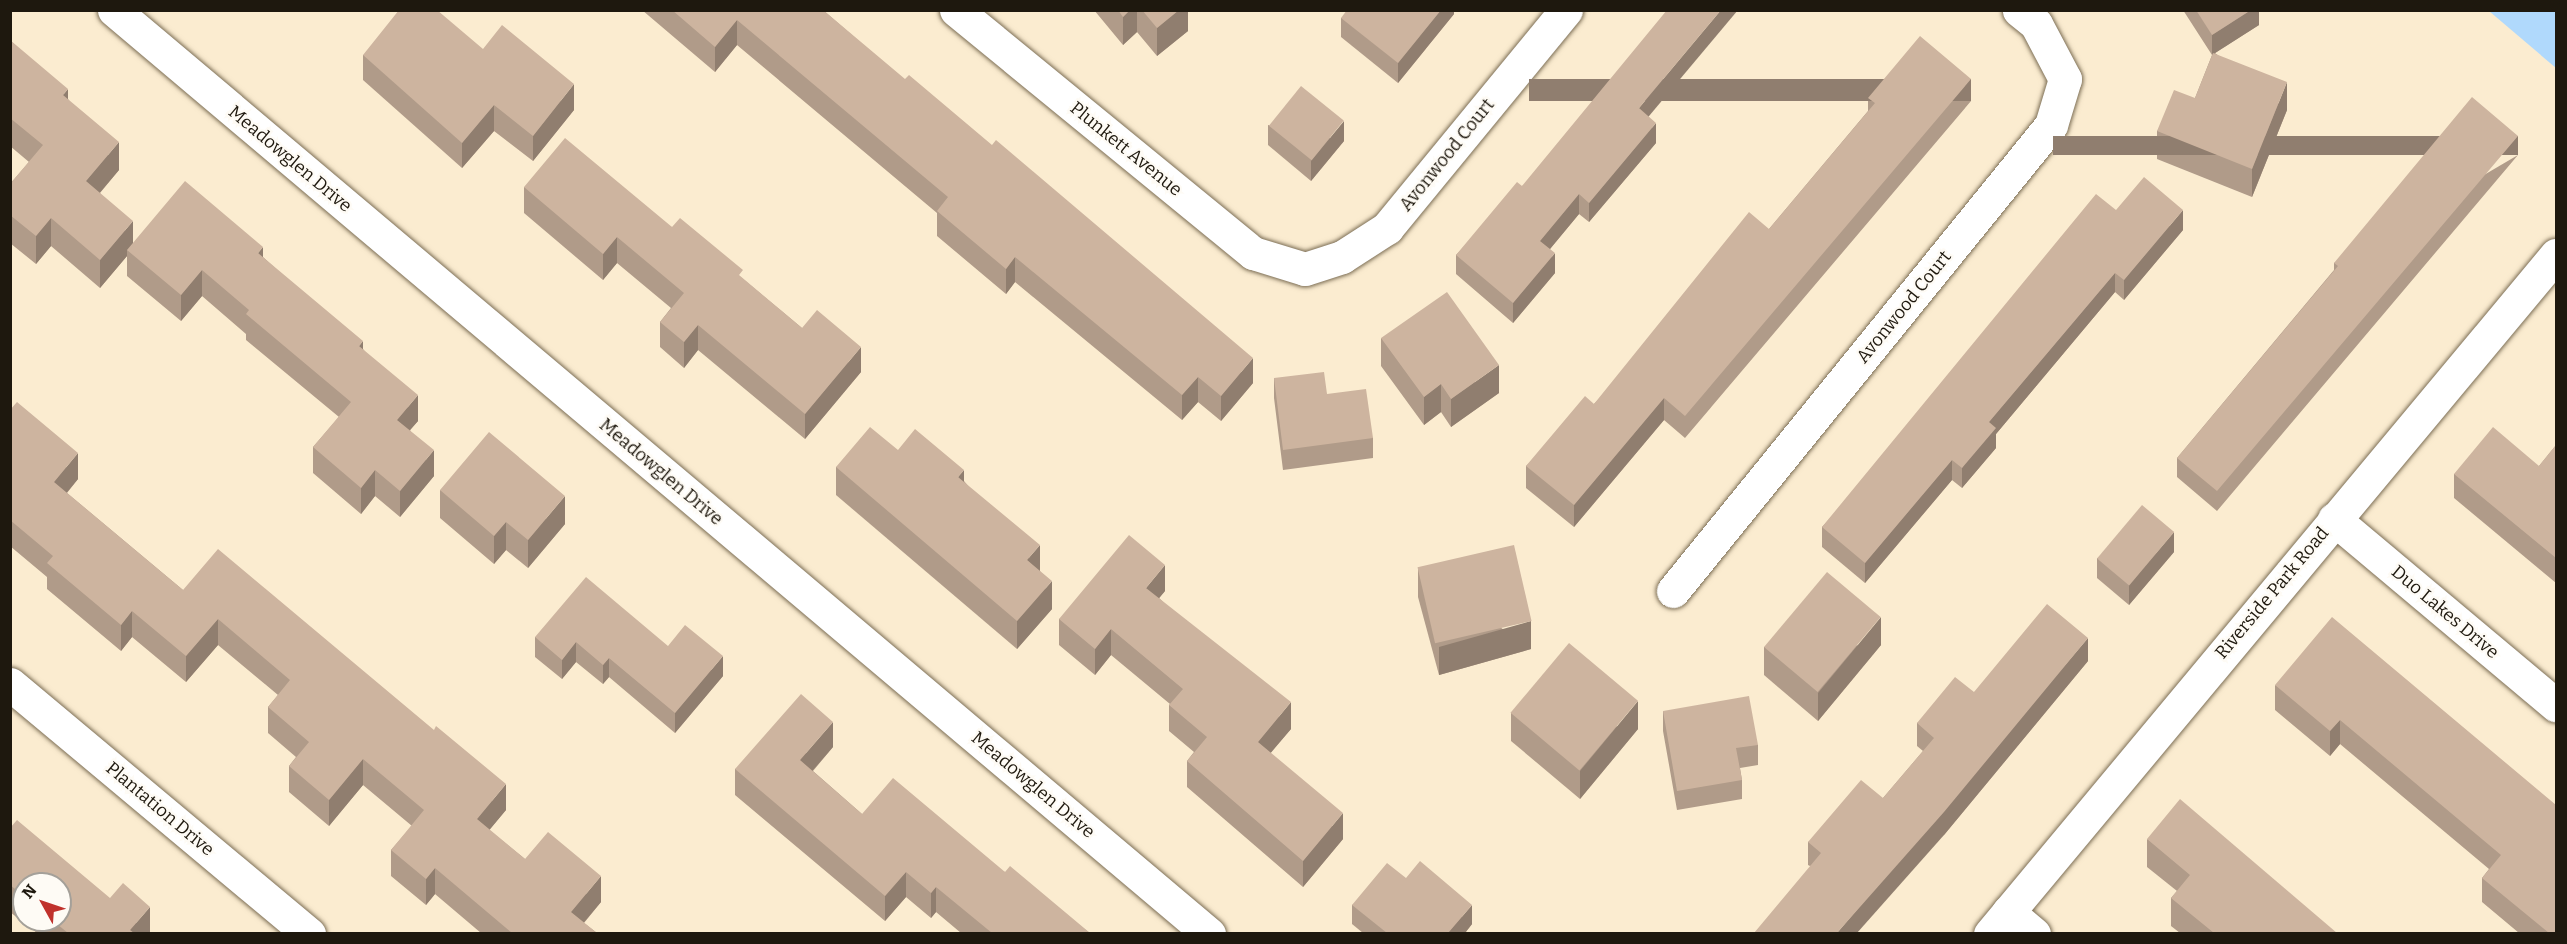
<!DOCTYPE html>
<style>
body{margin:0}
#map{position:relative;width:2567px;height:944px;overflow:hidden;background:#fbecd0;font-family:Bitter,serif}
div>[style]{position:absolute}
.water>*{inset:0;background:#b0d9fc}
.roads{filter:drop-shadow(0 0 2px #7c6e55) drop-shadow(0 0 2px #7c6e55)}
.minor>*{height:33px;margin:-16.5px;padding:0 16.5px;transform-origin:16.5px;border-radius:16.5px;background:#fff}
.wall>*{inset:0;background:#b09b89}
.shaded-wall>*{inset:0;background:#907e6f;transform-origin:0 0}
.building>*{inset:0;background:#cdb49f;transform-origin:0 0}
span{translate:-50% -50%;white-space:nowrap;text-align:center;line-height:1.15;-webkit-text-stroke:4.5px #fefbf5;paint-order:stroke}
.street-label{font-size:18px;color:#1e180e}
.frame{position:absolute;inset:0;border:12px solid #1e180e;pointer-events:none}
.north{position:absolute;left:12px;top:872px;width:60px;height:60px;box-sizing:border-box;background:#fefbf5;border:2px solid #a4a099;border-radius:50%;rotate:310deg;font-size:16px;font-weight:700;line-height:24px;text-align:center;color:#1e180e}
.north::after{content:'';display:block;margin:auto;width:21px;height:27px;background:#c0322c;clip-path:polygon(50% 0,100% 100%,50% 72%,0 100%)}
</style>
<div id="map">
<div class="water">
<div style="clip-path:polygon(2489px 11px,2556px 11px,2556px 68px)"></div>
</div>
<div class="roads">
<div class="minor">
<div style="left:114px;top:10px;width:1433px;rotate:40.16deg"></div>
<div style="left:956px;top:10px;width:384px;rotate:39.3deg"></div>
<div style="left:1253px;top:253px;width:54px;rotate:17.1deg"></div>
<div style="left:1305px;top:269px;width:39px;rotate:-18deg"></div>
<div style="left:1342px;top:257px;width:54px;rotate:-32.8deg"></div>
<div style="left:1387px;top:228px;width:282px;rotate:-50.6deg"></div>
<div style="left:2334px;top:519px;width:290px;rotate:40deg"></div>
<div style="left:1673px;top:591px;width:600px;rotate:-50.95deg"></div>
<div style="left:2051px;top:125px;width:48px;rotate:-73.1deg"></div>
<div style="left:2065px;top:79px;width:62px;rotate:-117.8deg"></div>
<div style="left:2036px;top:24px;width:22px;rotate:-141deg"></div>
<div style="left:10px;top:684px;width:390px;rotate:39.9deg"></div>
<div style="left:2008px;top:912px;width:34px;rotate:40deg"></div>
<div style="left:1990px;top:934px;width:884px;rotate:-50.19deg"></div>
</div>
</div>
<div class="wall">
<div style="clip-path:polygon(642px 10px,823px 10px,1253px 383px,1221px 421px,1198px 402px,1182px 420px,1015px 282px,1006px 294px,937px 236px,937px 213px,737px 45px,715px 72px)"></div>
<div style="clip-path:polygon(1094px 10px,1188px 10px,1188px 31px,1157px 56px,1137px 32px,1123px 45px)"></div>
<div style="clip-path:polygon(1454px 10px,1454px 14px,1398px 83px,1341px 37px,1341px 18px)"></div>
<div style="clip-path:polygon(2183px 10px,2259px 10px,2259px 25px,2215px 53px,2287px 110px,2252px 197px,2157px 159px,2157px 131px,2195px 98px,2212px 55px)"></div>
<div style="clip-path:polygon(10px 40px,68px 99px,119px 170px,100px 193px,133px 243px,263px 257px,363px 349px,418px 421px,410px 430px,434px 476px,400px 517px,375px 496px,361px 514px,313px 473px,313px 447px,339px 417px,246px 340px,246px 334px,202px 296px,181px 321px,127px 276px,127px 256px,100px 288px,51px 246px,36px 264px,10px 243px,10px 184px,29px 162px,10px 146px)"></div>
<div style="clip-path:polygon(483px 49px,574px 110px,533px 161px,494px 131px,462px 168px,363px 80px,363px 55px)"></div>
<div style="clip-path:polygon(1868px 98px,1971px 101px,1685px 438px,1664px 420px,1574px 527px,1526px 488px,1526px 466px,1594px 404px,1769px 229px,1868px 111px)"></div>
<div style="clip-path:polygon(1649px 117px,1656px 143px,1589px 222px,1579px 214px,1550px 249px,1555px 273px,1513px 323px,1456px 274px,1456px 255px,1522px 186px)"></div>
<div style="clip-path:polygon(1268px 125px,1344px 141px,1311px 181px,1268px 145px)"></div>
<div style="clip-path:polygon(2518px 155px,2217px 511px,2177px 477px,2177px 458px,2334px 270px,2334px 263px)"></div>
<div style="clip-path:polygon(524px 187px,672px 227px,743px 279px,802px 328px,861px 372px,805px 439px,698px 350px,684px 368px,660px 347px,660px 322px,671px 308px,617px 263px,603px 280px,524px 213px)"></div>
<div style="clip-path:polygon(2116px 210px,2183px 230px,2124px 300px,2115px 292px,1996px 434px,1996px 448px,1962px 488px,1952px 480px,1865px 583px,1822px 547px,1822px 527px)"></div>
<div style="clip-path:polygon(1381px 338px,1499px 393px,1451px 427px,1441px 412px,1424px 425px,1381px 366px)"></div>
<div style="clip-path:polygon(1274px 378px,1327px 394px,1373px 438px,1373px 458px,1283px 470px,1274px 398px)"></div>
<div style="clip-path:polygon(10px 410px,78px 479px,67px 493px,183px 590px,506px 810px,489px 830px,525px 859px,601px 902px,584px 923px,597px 933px,481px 933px,435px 894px,426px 905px,391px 876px,391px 850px,412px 826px,363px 785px,329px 826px,289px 792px,289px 766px,296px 757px,268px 733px,268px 707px,278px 695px,218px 645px,186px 682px,132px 637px,121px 651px,47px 589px,47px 577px,10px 546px)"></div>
<div style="clip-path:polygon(2556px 445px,2556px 583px,2454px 498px,2454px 474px,2539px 466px)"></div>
<div style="clip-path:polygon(898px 450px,964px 481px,1040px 571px,1052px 609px,1017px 649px,836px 495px,836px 467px)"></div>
<div style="clip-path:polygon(440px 490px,565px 524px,528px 568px,506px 550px,494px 564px,440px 518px)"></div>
<div style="clip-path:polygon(2174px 552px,2129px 605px,2097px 578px,2097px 558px)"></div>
<div style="clip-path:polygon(1418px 569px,1531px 649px,1439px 675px,1418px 597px)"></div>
<div style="clip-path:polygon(1165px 591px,1159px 598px,1291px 729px,1270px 753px,1343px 839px,1303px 887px,1187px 787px,1187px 761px,1194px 752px,1169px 731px,1169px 705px,1170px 704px,1111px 655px,1095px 675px,1059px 645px,1059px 619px)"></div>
<div style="clip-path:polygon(535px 637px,668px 646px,723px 676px,675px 733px,609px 677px,603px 684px,576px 662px,562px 679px,535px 657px)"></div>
<div style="clip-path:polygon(1881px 645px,1818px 721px,1764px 675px,1764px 647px)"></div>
<div style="clip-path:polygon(2088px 661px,1944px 835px,1810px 866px,1808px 865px,1808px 842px,1883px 798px,1923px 751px,1917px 746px,1917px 723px,1974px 692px)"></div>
<div style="clip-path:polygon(2275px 685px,2556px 805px,2556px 933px,2519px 933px,2482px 902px,2482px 878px,2489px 869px,2340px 744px,2330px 756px,2275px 710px)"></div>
<div style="clip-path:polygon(1663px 711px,1758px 745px,1758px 765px,1740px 768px,1742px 780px,1742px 799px,1677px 810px,1663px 731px)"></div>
<div style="clip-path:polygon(1511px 713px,1638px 729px,1580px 799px,1511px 741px)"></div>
<div style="clip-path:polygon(833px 747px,813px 771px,862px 814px,1005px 872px,1090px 933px,961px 933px,936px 912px,931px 918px,906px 897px,885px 921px,735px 795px,735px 769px)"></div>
<div style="clip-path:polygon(evenodd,10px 828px,150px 933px,37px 933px,10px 912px,10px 828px,24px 884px,60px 920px,24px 920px,24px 884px)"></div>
<div style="clip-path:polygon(2147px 839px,2337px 933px,2180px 933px,2171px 926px,2171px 898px,2177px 891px,2147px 867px)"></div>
<div style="clip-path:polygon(1406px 878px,1472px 924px,1465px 933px,1363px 933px,1352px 924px,1352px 905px)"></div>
</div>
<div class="shaded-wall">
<div style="clip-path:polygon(1130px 10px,1137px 10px,1137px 32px,1123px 45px,1123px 17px)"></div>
<div style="clip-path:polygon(1179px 10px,1188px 10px,1188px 31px,1157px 56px,1157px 28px)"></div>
<div style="clip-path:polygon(1441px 10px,1454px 10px,1454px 14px,1398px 83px,1398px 63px)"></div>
<div style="clip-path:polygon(1721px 10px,1738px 10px,1639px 128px,1639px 108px)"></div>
<div style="clip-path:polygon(2251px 10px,2259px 10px,2259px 25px,2212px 55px,2212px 35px)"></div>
<div style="clip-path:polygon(737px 20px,737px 45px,715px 72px,715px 47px)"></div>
<div style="left:1971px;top:79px;width:22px;height:442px;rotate:90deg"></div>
<div style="clip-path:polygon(2287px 82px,2287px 110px,2252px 197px,2252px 169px)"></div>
<div style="clip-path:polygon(574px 84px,574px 110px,533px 161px,533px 136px)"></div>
<div style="clip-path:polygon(68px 89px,68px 117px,63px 95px)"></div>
<div style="clip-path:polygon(494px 105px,494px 131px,462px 168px,462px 143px)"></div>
<div style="clip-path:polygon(1344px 121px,1344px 141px,1311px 181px,1311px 161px)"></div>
<div style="clip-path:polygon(1656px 123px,1656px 143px,1589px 222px,1589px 203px)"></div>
<div style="left:2518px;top:136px;width:19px;height:465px;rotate:90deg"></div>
<div style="clip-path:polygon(119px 142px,119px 170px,86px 209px,86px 181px)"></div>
<div style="clip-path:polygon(1579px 194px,1579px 214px,1540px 261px,1540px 241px)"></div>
<div style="clip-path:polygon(2183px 210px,2183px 230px,2124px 300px,2124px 280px)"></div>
<div style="clip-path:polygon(51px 218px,51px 246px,36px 264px,36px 236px)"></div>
<div style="clip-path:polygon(133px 221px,133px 249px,127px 250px,127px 256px,100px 288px,100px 260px)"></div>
<div style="clip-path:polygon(617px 237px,617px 263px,603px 280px,603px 254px)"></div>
<div style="clip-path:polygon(263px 247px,263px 273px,258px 253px)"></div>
<div style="clip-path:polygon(1555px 253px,1555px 273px,1513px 323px,1513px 303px)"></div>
<div style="clip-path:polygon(1015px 257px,1015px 282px,1006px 294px,1006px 269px)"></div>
<div style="clip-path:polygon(202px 270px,202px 296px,181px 321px,181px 295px)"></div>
<div style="clip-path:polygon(2115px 273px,2115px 292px,1996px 434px,1996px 448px,1962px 488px,1962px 468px,1989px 422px)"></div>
<div style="clip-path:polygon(698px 325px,698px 350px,684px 368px,684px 342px)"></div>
<div style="clip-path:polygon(363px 341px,363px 367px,359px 346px)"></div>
<div style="clip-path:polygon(861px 347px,861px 372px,805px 439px,805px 414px)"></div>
<div style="clip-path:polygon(1253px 358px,1253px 383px,1221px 421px,1221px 396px)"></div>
<div style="clip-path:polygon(1499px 365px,1499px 393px,1451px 427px,1451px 399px)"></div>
<div style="clip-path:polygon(1198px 377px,1198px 402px,1182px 420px,1182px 395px)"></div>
<div style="clip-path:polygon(1441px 384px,1441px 412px,1424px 425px,1424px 397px)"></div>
<div style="clip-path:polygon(418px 395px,418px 421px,397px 445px,397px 420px)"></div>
<div style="clip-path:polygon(1664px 398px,1664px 420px,1574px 527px,1574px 505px)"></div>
<div style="clip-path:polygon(434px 450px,434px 476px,400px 517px,400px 491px)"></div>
<div style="clip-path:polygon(78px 453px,78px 479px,54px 508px,54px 482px)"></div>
<div style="clip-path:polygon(1952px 460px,1952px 480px,1865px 583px,1865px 563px)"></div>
<div style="clip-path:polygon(375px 470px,375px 496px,361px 514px,361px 488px)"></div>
<div style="clip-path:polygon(964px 470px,964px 498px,958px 477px)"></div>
<div style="clip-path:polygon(565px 496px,565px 524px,528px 568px,528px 540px)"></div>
<div style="clip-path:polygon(506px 522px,506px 550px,494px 564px,494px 536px)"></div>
<div style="clip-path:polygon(2174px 532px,2174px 552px,2129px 605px,2129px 585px)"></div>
<div style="clip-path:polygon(1040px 545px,1040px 573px,1027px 560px)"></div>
<div style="clip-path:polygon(1165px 565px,1165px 591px,1146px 614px,1146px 588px)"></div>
<div style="clip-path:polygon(1052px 581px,1052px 609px,1017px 649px,1017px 621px)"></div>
<div style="clip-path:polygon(132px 611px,132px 637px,121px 651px,121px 625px)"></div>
<div style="clip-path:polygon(1881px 617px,1881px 645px,1818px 721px,1818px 693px)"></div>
<div style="clip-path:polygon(218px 619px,218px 645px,186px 682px,186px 656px)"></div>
<div style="clip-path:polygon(1531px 621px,1531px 649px,1439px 675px,1439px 647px)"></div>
<div style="clip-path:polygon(1111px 629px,1111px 655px,1095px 675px,1095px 649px)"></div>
<div style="clip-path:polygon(2088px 638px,2088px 661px,1944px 835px,1857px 933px,1837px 933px)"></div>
<div style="clip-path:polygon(576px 642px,576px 662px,562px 679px,562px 660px)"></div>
<div style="clip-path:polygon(723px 656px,723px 676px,675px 733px,675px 713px)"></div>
<div style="clip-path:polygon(609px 658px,609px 677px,603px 684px,603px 665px)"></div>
<div style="clip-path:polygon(1638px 701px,1638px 729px,1580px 799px,1580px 771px)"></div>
<div style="clip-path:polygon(1291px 702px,1291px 729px,1258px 768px,1258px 742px)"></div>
<div style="clip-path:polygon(2340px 720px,2340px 744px,2330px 756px,2330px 731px)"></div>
<div style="clip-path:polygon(833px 722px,833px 747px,800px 785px,800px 760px)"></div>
<div style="clip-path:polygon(363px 759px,363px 785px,329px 826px,329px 800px)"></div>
<div style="clip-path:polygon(506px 784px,506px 810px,477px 845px,477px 819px)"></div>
<div style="clip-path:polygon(1343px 813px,1343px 839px,1303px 887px,1303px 861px)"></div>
<div style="clip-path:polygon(435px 868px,435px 894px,426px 905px,426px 879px)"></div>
<div style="clip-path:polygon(906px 872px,906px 897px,885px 921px,885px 896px)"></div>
<div style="clip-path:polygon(601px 876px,601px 902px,575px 933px,571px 912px)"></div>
<div style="clip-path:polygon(936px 887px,936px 912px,931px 918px,931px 893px)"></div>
<div style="clip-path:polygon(1472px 905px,1472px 924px,1465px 933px,1448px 933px)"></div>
<div style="clip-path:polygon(150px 907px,150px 933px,130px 933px,130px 930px)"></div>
</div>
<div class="building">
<div style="clip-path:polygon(399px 10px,437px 10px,483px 49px,502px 25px,574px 84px,533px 136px,494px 105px,462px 143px,363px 55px)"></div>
<div style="clip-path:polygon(672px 10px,823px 10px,905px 79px,909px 75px,992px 145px,996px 140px,1253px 358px,1221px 396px,1198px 377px,1182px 395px,1015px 257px,1006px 269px,937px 211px,948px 197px,737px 20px,715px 47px)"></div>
<div style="clip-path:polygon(1118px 10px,1130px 10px,1123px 17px)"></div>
<div style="clip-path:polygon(1142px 10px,1179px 10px,1157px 28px)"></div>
<div style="clip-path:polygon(1347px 10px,1441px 10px,1398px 63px,1341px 18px)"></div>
<div style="clip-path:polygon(1667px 10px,1721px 10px,1639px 108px,1656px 123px,1589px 203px,1579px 194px,1540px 241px,1555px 253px,1513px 303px,1456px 255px,1517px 182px,1522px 186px)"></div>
<div style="clip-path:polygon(2196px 10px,2251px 10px,2212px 35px)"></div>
<div style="clip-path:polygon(1920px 36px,1971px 79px,1685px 416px,1664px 398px,1574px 505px,1526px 466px,1585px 396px,1594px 404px,1749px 212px,1769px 229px,1875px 103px,1868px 98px)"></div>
<div style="clip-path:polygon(10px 40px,68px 89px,63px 95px,119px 142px,86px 181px,133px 221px,100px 260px,51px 218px,36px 236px,10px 215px,10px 184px,43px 145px,10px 118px)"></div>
<div style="clip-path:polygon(2213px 53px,2287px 82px,2252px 169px,2157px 131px,2174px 90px,2195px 98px)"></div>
<div style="left:1301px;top:86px;width:55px;height:51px;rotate:39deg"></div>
<div style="clip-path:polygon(2472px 97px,2518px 136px,2217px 491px,2177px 458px,2338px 266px,2334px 263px)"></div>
<div style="clip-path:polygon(565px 138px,672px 227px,680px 218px,743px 270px,739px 275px,802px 328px,817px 310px,861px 347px,805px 414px,698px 325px,684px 342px,660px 322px,684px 293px,617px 237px,603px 254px,524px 187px)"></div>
<div style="clip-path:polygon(2144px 177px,2183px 210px,2124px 280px,2115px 273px,1989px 422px,1996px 428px,1962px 468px,1952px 460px,1865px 563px,1822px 527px,2096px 194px,2116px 210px)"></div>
<div style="clip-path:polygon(185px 181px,263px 247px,258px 253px,363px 341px,359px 346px,418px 395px,397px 420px,434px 450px,400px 491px,375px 470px,361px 488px,313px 447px,351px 402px,246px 314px,249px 310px,202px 270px,181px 295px,127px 250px)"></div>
<div style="clip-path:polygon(1447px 292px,1499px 365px,1451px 399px,1441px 384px,1424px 397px,1381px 338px)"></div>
<div style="clip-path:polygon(1324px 372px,1327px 394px,1366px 389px,1373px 438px,1283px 450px,1274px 378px)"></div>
<div style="clip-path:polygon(17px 402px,78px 453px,54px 482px,183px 590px,218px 549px,434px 730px,436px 726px,506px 784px,477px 819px,525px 859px,548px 832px,601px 876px,571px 912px,597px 933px,512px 933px,435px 868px,426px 879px,391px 850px,424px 810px,363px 759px,329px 800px,289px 766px,309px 742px,268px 707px,290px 680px,218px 619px,186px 656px,132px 611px,121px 625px,47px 563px,53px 556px,10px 520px,10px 410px)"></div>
<div style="clip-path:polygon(870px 427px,898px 450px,915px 429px,964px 470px,958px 477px,1040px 545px,1027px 560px,1052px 581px,1017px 621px,836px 467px)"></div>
<div style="clip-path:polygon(2493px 427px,2539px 466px,2556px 445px,2556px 558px,2454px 474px)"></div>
<div style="clip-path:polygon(489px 432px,565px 496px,528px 540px,506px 522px,494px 536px,440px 490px)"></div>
<div style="left:2142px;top:505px;width:42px;height:70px;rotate:40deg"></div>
<div style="clip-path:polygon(1129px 535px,1165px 565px,1146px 588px,1291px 702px,1258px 742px,1343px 813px,1303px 861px,1187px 761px,1207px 737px,1169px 705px,1183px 689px,1111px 629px,1095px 649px,1059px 619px)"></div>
<div style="left:1514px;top:545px;width:78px;height:99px;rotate:77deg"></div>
<div style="left:1827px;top:572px;width:70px;height:98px;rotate:40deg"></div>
<div style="clip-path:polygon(586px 577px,668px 646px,685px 625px,723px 656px,675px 713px,609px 658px,603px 665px,576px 642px,562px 660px,535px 637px)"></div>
<div style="clip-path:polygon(2047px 604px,2088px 638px,1944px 812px,1837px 933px,1754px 933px,1821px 853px,1808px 842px,1861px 780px,1883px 798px,1934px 738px,1917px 723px,1955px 677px,1974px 692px)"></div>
<div style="clip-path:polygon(2332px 617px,2556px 805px,2556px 933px,2549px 933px,2482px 878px,2501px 855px,2340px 720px,2330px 731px,2275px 685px)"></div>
<div style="left:1569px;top:643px;width:90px;height:91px;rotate:40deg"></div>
<div style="clip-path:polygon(801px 694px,833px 722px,800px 760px,862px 814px,893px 778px,1005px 872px,1010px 866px,1090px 933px,992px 933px,936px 887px,931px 893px,906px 872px,885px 896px,735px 769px)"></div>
<div style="clip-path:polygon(1749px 696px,1758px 745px,1736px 748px,1742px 780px,1677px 791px,1663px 711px)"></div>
<div style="clip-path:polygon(2180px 799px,2337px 933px,2214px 933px,2171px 898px,2190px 875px,2147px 839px)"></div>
<div style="clip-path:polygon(17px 820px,110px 898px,123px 883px,150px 907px,130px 930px,134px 933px,68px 933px,52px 920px,60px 920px,60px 884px,24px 884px,24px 896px,10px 885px,10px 828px)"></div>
<div style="clip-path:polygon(1420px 861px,1472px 905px,1448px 933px,1387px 933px,1352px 905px,1387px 863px,1406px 878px)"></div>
</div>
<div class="street-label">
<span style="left:1126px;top:149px;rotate:39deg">Plunkett Avenue</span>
<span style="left:1447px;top:155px;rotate:-51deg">Avonwood Court</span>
<span style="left:290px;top:159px;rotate:40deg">Meadowglen Drive</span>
<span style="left:1904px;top:307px;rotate:-51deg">Avonwood Court</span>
<span style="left:661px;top:472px;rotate:40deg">Meadowglen Drive</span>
<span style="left:2272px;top:593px;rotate:-50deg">Riverside Park Road</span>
<span style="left:2445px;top:612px;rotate:40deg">Duo Lakes Drive</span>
<span style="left:1033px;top:785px;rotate:40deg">Meadowglen Drive</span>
<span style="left:160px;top:809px;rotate:40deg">Plantation Drive</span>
</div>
<div class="frame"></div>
<div class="north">N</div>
</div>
